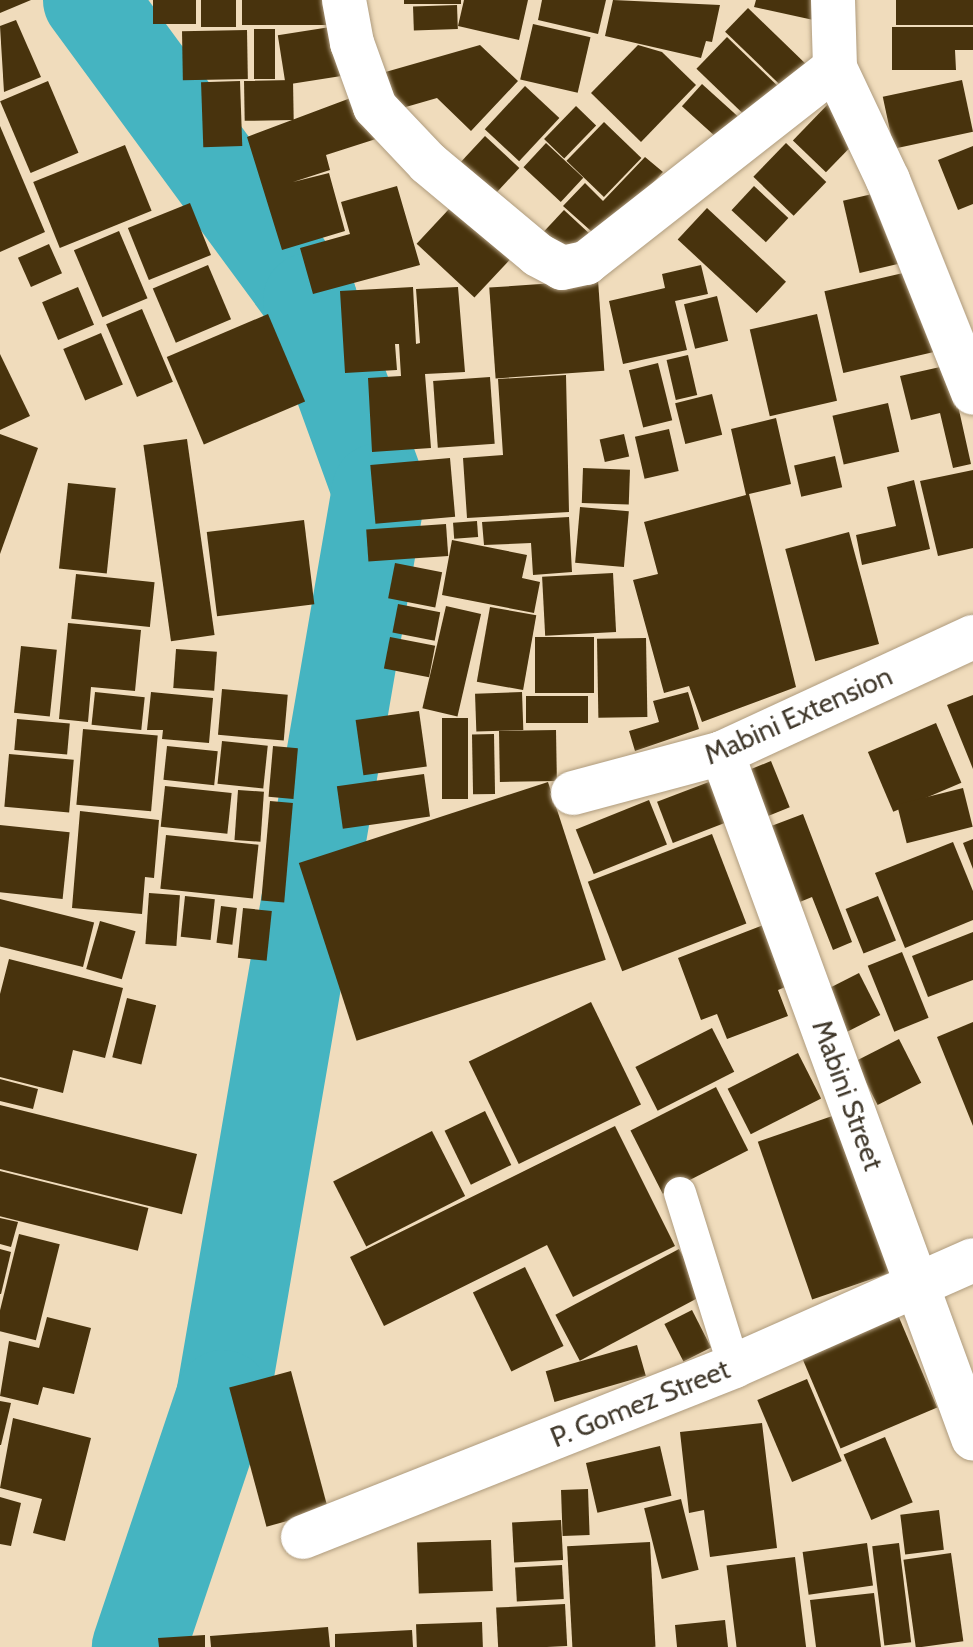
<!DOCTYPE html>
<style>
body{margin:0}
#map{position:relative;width:973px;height:1647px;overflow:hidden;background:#f0dcbc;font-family:Cabin,sans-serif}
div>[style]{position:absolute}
.river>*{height:94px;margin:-47px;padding:0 47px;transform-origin:47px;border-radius:47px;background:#45b4c1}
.building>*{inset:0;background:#48330d;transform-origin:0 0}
.roads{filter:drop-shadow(0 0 2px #af9c7e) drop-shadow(0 0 2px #af9c7e)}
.lane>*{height:32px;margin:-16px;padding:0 16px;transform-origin:16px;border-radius:16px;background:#fff}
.street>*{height:44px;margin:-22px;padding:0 22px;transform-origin:22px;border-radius:22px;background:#fff}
span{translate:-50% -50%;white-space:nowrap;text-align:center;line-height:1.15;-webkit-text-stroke:8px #fff;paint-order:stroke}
.street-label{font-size:28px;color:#41392c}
</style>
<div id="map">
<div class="river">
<div style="left:90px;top:0;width:372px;rotate:53.7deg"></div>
<div style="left:310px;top:300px;width:202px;rotate:70deg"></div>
<div style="left:379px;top:490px;width:920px;rotate:99.76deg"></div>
<div style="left:223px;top:1397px;width:264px;rotate:108.6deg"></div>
</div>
<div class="building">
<div style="clip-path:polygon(0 0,31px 0,0 13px)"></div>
<div style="left:153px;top:0;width:43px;height:24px"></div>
<div style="left:201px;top:0;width:35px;height:27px"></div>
<div style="left:242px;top:0;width:96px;height:25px"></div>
<div style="left:404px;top:0;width:57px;height:4px"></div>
<div style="clip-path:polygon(464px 0,528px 0,519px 40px,458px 26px)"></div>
<div style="clip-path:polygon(542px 0,606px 0,598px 34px,538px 20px)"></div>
<div style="clip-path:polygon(613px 0,720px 5px,712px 42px,706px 41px,701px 58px,605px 36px)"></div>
<div style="clip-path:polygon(756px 0,822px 0,818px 21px,754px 7px)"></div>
<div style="left:896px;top:0;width:77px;height:25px"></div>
<div style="left:457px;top:5px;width:24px;height:44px;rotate:88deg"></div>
<div style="left:748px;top:8px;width:88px;height:33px;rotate:44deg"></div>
<div style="clip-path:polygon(16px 20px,41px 77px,4px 92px,0 26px)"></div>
<div style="left:533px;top:24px;width:59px;height:57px;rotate:13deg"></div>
<div style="left:343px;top:25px;width:50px;height:66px;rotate:81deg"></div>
<div style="clip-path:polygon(892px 27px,973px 27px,973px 50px,955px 50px,956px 70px,892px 70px)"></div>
<div style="left:254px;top:29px;width:21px;height:50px"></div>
<div style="left:247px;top:30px;width:49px;height:65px;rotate:89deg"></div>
<div style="left:727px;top:37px;width:74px;height:44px;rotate:44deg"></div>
<div style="clip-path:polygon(480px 45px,518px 81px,471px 131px,437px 98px,385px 113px,375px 75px)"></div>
<div style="clip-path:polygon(638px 45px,662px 52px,696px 85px,641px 142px,591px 93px)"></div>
<div style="left:293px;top:80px;width:40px;height:49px;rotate:89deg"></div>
<div style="left:962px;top:80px;width:53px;height:81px;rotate:78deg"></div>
<div style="left:48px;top:81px;width:78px;height:52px;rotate:67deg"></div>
<div style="left:240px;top:81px;width:65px;height:39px;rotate:88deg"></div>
<div style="left:702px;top:84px;width:51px;height:30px;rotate:42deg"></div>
<div style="left:525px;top:86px;width:47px;height:59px;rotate:43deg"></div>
<div style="clip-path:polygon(364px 93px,379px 138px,326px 155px,330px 170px,293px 182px,329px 173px,345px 231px,282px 250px,247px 137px)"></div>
<div style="left:829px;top:103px;width:46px;height:52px;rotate:44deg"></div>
<div style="left:576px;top:106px;width:28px;height:46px;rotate:44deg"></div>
<div style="left:604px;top:122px;width:52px;height:54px;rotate:44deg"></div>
<div style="clip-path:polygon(0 126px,45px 232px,0 252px)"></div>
<div style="left:485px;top:136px;width:47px;height:45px;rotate:43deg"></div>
<div style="left:546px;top:143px;width:51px;height:33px;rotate:43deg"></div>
<div style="left:786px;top:143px;width:56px;height:47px;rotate:44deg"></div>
<div style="left:125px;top:145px;width:71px;height:99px;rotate:68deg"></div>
<div style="clip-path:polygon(973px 146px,973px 204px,958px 210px,938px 160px)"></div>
<div style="clip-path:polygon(645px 157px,663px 172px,600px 239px,563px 206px,585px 183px,603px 201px)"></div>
<div style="clip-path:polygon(397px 186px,420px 265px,313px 294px,300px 248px,350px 234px,341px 202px)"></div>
<div style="left:754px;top:186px;width:47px;height:33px;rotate:43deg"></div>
<div style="left:881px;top:192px;width:74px;height:39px;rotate:77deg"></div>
<div style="left:463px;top:194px;width:79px;height:68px;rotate:43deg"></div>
<div style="left:190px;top:203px;width:56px;height:67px;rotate:68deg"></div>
<div style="left:707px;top:208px;width:108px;height:43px;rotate:43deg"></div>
<div style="left:564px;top:210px;width:35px;height:39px;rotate:43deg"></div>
<div style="left:119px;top:231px;width:73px;height:49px;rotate:67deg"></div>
<div style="left:49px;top:244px;width:32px;height:34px;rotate:66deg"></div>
<div style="left:208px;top:265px;width:59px;height:60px;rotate:67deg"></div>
<div style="clip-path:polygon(701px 265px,708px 294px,675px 301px,687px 350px,623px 364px,609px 301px,665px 288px,662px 274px)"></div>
<div style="left:916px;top:270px;width:84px;height:94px;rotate:77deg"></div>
<div style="left:598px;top:280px;width:91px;height:109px;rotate:86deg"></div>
<div style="left:78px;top:287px;width:41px;height:39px;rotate:67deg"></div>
<div style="clip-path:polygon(413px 287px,416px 344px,420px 343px,416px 289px,458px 287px,465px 372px,425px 374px,431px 448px,372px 452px,368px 378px,401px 376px,399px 344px,395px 344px,397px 370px,345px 373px,340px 291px)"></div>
<div style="left:717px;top:296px;width:46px;height:34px;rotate:76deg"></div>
<div style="left:142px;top:309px;width:79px;height:39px;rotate:67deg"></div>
<div style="left:268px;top:314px;width:95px;height:110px;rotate:67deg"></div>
<div style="left:817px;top:314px;width:89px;height:69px;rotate:77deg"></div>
<div style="left:101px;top:333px;width:56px;height:41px;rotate:67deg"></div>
<div style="clip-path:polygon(0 354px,30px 416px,0 430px)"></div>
<div style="left:688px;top:355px;width:41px;height:22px;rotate:77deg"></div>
<div style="left:658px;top:363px;width:59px;height:30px;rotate:76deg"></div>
<div style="clip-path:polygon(949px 365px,971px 464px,953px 468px,940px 413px,911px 420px,900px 376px)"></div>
<div style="clip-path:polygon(566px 375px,569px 512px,467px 518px,463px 458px,503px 455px,498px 379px)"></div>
<div style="left:490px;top:377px;width:67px;height:57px;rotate:86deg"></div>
<div style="left:712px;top:394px;width:42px;height:38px;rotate:76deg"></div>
<div style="left:888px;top:403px;width:50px;height:57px;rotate:77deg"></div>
<div style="clip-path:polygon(776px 418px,791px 484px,749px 494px,796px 687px,702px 722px,689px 686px,664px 693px,633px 580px,658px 574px,644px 522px,746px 495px,731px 429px)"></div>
<div style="left:669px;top:429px;width:43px;height:35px;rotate:77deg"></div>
<div style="clip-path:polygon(0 434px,38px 448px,0 554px)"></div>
<div style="left:624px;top:434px;width:23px;height:25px;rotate:77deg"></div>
<div style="left:187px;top:439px;width:198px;height:44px;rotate:82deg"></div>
<div style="left:835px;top:456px;width:32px;height:42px;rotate:77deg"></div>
<div style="left:450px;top:458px;width:59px;height:80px;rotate:85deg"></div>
<div style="left:583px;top:468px;width:47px;height:35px;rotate:2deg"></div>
<div style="clip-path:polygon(973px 470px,973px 548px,938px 556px,920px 481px)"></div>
<div style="clip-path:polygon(914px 480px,930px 549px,862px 565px,856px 535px,896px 526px,887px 487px)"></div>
<div style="left:68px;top:483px;width:48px;height:86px;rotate:6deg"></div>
<div style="left:580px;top:507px;width:49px;height:56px;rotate:5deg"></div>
<div style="clip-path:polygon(569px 517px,572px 572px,533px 575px,531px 543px,484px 545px,482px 522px)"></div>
<div style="left:304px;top:520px;width:85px;height:98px;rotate:83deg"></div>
<div style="left:477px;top:521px;width:16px;height:24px;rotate:86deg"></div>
<div style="left:446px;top:524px;width:32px;height:80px;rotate:86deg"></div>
<div style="left:849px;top:532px;width:116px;height:66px;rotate:75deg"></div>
<div style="clip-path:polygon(452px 540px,527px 555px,522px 578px,540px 582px,534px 613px,442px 595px)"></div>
<div style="left:395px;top:563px;width:48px;height:36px;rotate:11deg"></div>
<div style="left:613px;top:573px;width:59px;height:71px;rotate:87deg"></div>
<div style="left:76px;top:574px;width:79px;height:45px;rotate:6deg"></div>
<div style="left:398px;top:604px;width:43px;height:29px;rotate:11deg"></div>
<div style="left:446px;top:606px;width:36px;height:105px;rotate:13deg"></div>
<div style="left:490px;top:607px;width:47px;height:76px;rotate:10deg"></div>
<div style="clip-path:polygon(68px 623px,141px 630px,135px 691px,91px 687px,88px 722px,59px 719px)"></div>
<div style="left:390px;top:637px;width:46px;height:32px;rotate:11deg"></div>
<div style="left:594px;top:637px;width:56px;height:59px;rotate:90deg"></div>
<div style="left:646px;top:638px;width:79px;height:49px;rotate:89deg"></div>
<div style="left:21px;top:646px;width:36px;height:67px;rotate:6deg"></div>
<div style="left:176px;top:649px;width:41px;height:39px;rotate:4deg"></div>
<div style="left:222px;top:689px;width:66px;height:46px;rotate:5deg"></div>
<div style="left:95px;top:692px;width:50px;height:33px;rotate:6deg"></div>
<div style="clip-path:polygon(151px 692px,213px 698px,209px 743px,162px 739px,163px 730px,147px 730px)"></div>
<div style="left:522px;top:692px;width:38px;height:47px;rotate:88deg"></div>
<div style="clip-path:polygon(688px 692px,699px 729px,635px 751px,629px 731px,659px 722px,653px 701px)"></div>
<div style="clip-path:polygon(973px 695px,973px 769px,947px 705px)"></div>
<div style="left:588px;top:696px;width:27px;height:62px;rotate:90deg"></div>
<div style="left:419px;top:711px;width:56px;height:64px;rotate:82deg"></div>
<div style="left:442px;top:718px;width:26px;height:81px"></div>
<div style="left:17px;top:719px;width:53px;height:31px;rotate:5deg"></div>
<div style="left:936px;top:723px;width:65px;height:74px;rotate:67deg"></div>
<div style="left:83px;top:729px;width:75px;height:76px;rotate:5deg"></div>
<div style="left:556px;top:730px;width:51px;height:57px;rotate:89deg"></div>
<div style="left:494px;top:734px;width:60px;height:22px;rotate:89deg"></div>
<div style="left:222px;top:741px;width:46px;height:43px;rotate:6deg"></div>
<div style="left:167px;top:746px;width:51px;height:34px;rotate:6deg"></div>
<div style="left:273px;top:746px;width:25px;height:51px;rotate:5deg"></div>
<div style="left:9px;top:754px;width:65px;height:53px;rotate:5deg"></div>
<div style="left:771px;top:761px;width:50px;height:30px;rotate:68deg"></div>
<div style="left:424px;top:774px;width:43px;height:88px;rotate:82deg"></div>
<div style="left:714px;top:780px;width:44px;height:61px;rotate:69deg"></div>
<div style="left:548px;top:782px;width:187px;height:262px;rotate:72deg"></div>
<div style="left:165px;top:786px;width:67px;height:41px;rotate:6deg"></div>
<div style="left:963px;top:788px;width:40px;height:68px;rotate:76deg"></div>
<div style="left:238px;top:790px;width:26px;height:50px;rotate:4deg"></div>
<div style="left:649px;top:800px;width:48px;height:79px;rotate:68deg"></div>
<div style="left:270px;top:801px;width:23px;height:100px;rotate:5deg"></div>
<div style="clip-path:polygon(80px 811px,159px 820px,154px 878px,145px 877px,142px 914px,72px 908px)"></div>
<div style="clip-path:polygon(803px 814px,852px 942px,833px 950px,812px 897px,785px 908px,755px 832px)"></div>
<div style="left:0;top:825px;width:70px;height:67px;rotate:6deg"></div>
<div style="left:712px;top:834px;width:96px;height:133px;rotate:69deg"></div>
<div style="left:166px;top:835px;width:93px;height:54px;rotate:6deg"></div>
<div style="clip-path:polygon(973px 839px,973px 869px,963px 843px)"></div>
<div style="clip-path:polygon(953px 842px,973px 891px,973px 920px,905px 948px,875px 873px)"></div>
<div style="left:149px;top:893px;width:31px;height:51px;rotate:4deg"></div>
<div style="left:185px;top:896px;width:30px;height:41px;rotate:6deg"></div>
<div style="left:878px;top:896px;width:48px;height:35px;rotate:68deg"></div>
<div style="left:0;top:899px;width:97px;height:46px;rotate:14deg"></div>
<div style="left:221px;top:906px;width:16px;height:37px;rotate:7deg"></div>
<div style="left:243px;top:908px;width:29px;height:50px;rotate:6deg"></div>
<div style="clip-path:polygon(776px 920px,800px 981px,778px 990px,788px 1016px,727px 1039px,717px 1014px,701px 1020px,678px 958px)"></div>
<div style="left:100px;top:921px;width:37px;height:50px;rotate:16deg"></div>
<div style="clip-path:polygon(973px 932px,973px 980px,928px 997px,912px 956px)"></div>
<div style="left:902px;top:952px;width:71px;height:37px;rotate:68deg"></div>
<div style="clip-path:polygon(9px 959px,123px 988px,105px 1058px,73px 1050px,63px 1093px,0 1077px,0 994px)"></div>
<div style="left:859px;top:973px;width:47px;height:47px;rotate:63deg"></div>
<div style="left:127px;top:998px;width:30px;height:61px;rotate:14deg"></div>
<div style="left:591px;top:1002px;width:114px;height:136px;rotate:64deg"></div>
<div style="clip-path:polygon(973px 1022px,973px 1126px,937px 1037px)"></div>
<div style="left:712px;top:1028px;width:49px;height:86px;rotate:63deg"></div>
<div style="left:899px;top:1039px;width:49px;height:49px;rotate:63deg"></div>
<div style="left:798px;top:1053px;width:51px;height:79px;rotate:63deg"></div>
<div style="clip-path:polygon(0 1079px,38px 1089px,33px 1109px,0 1101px)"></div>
<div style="left:716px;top:1087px;width:71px;height:96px;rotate:63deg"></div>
<div style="left:0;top:1105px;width:203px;height:62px;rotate:14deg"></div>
<div style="left:485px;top:1111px;width:60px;height:45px;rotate:64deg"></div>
<div style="left:841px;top:1113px;width:167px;height:88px;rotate:71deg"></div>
<div style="clip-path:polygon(615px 1126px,675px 1246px,573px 1297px,547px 1245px,384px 1326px,350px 1257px)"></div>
<div style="left:432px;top:1131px;width:73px;height:111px;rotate:63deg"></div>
<div style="left:0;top:1171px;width:153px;height:44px;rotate:14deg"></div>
<div style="clip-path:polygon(0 1218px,18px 1222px,11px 1247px,0 1244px)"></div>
<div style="left:19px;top:1234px;width:42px;height:99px;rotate:14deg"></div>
<div style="clip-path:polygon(0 1249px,11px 1252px,1px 1294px,0 1294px)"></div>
<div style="left:679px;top:1249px;width:52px;height:140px;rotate:62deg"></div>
<div style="left:525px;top:1267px;width:88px;height:58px;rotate:64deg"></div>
<div style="left:895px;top:1308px;width:108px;height:105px;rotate:67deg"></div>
<div style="left:692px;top:1310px;width:42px;height:31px;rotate:63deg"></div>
<div style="clip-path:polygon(47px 1317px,91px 1328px,74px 1394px,43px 1387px,38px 1405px,0 1396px,9px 1341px,39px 1348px)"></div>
<div style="left:637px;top:1345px;width:32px;height:95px;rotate:74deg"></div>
<div style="left:291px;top:1371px;width:144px;height:64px;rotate:75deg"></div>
<div style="left:807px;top:1379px;width:89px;height:54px;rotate:67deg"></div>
<div style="clip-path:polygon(0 1401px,11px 1403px,1px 1445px,0 1445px)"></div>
<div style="clip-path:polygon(13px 1418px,91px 1438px,65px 1541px,33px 1533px,42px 1499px,0 1488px)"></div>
<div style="clip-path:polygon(762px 1423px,777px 1548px,710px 1557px,704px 1510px,689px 1513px,680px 1432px)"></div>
<div style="left:885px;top:1437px;width:71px;height:45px;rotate:67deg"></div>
<div style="left:660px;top:1446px;width:51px;height:76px;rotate:77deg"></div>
<div style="left:588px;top:1489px;width:46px;height:27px;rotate:88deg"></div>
<div style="clip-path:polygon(0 1497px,21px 1503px,11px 1546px,0 1544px)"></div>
<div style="left:681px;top:1499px;width:73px;height:38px;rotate:76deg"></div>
<div style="left:939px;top:1510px;width:40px;height:39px;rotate:83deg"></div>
<div style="left:561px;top:1520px;width:40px;height:49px;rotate:87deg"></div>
<div style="left:491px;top:1540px;width:51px;height:74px;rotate:88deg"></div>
<div style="left:650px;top:1542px;width:105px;height:83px;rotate:87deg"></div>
<div style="left:867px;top:1543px;width:43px;height:65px;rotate:82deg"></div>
<div style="left:899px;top:1543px;width:100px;height:27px;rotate:83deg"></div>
<div style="left:951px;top:1553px;width:89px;height:48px;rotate:82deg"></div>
<div style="left:795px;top:1557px;width:91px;height:69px;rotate:83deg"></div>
<div style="left:562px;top:1565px;width:34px;height:47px;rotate:87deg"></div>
<div style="clip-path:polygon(874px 1593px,881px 1647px,816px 1647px,810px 1600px)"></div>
<div style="left:565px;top:1604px;width:42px;height:69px;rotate:87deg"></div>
<div style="clip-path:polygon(725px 1620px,728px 1647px,677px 1647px,675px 1625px)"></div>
<div style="left:482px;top:1622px;width:25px;height:66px;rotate:88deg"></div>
<div style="clip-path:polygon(328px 1627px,330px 1647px,211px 1647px,210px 1636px)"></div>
<div style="clip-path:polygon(412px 1630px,413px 1647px,335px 1647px,335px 1634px)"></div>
<div style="clip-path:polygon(205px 1635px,205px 1647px,159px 1647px,158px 1638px)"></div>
</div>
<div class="roads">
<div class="lane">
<div style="left:680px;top:1193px;width:181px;rotate:72.7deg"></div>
</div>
<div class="street">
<div style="left:344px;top:0;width:44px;rotate:79.5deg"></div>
<div style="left:352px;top:43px;width:68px;rotate:70.2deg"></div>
<div style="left:375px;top:107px;width:77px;rotate:46.6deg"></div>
<div style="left:428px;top:163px;width:143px;rotate:39.9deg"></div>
<div style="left:538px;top:255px;width:27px;rotate:28deg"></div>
<div style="left:562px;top:268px;width:25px;rotate:-12deg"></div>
<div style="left:586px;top:263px;width:316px;rotate:-38.1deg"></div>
<div style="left:833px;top:0;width:68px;rotate:88.3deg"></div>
<div style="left:835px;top:68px;width:124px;rotate:64.7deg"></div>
<div style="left:888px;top:180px;width:229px;rotate:68.2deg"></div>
<div style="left:722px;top:753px;width:730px;rotate:69.88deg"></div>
<div style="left:573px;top:793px;width:154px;rotate:-15deg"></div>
<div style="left:722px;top:753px;width:277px;rotate:-24.8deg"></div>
<div style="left:303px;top:1537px;width:464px;rotate:-21.6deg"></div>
<div style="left:734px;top:1366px;width:261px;rotate:-23.9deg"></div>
</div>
</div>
<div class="street-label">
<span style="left:798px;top:715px;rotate:-24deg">Mabini Extension</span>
<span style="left:848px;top:1095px;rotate:70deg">Mabini Street</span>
<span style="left:640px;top:1403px;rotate:-22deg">P. Gomez Street</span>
</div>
</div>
